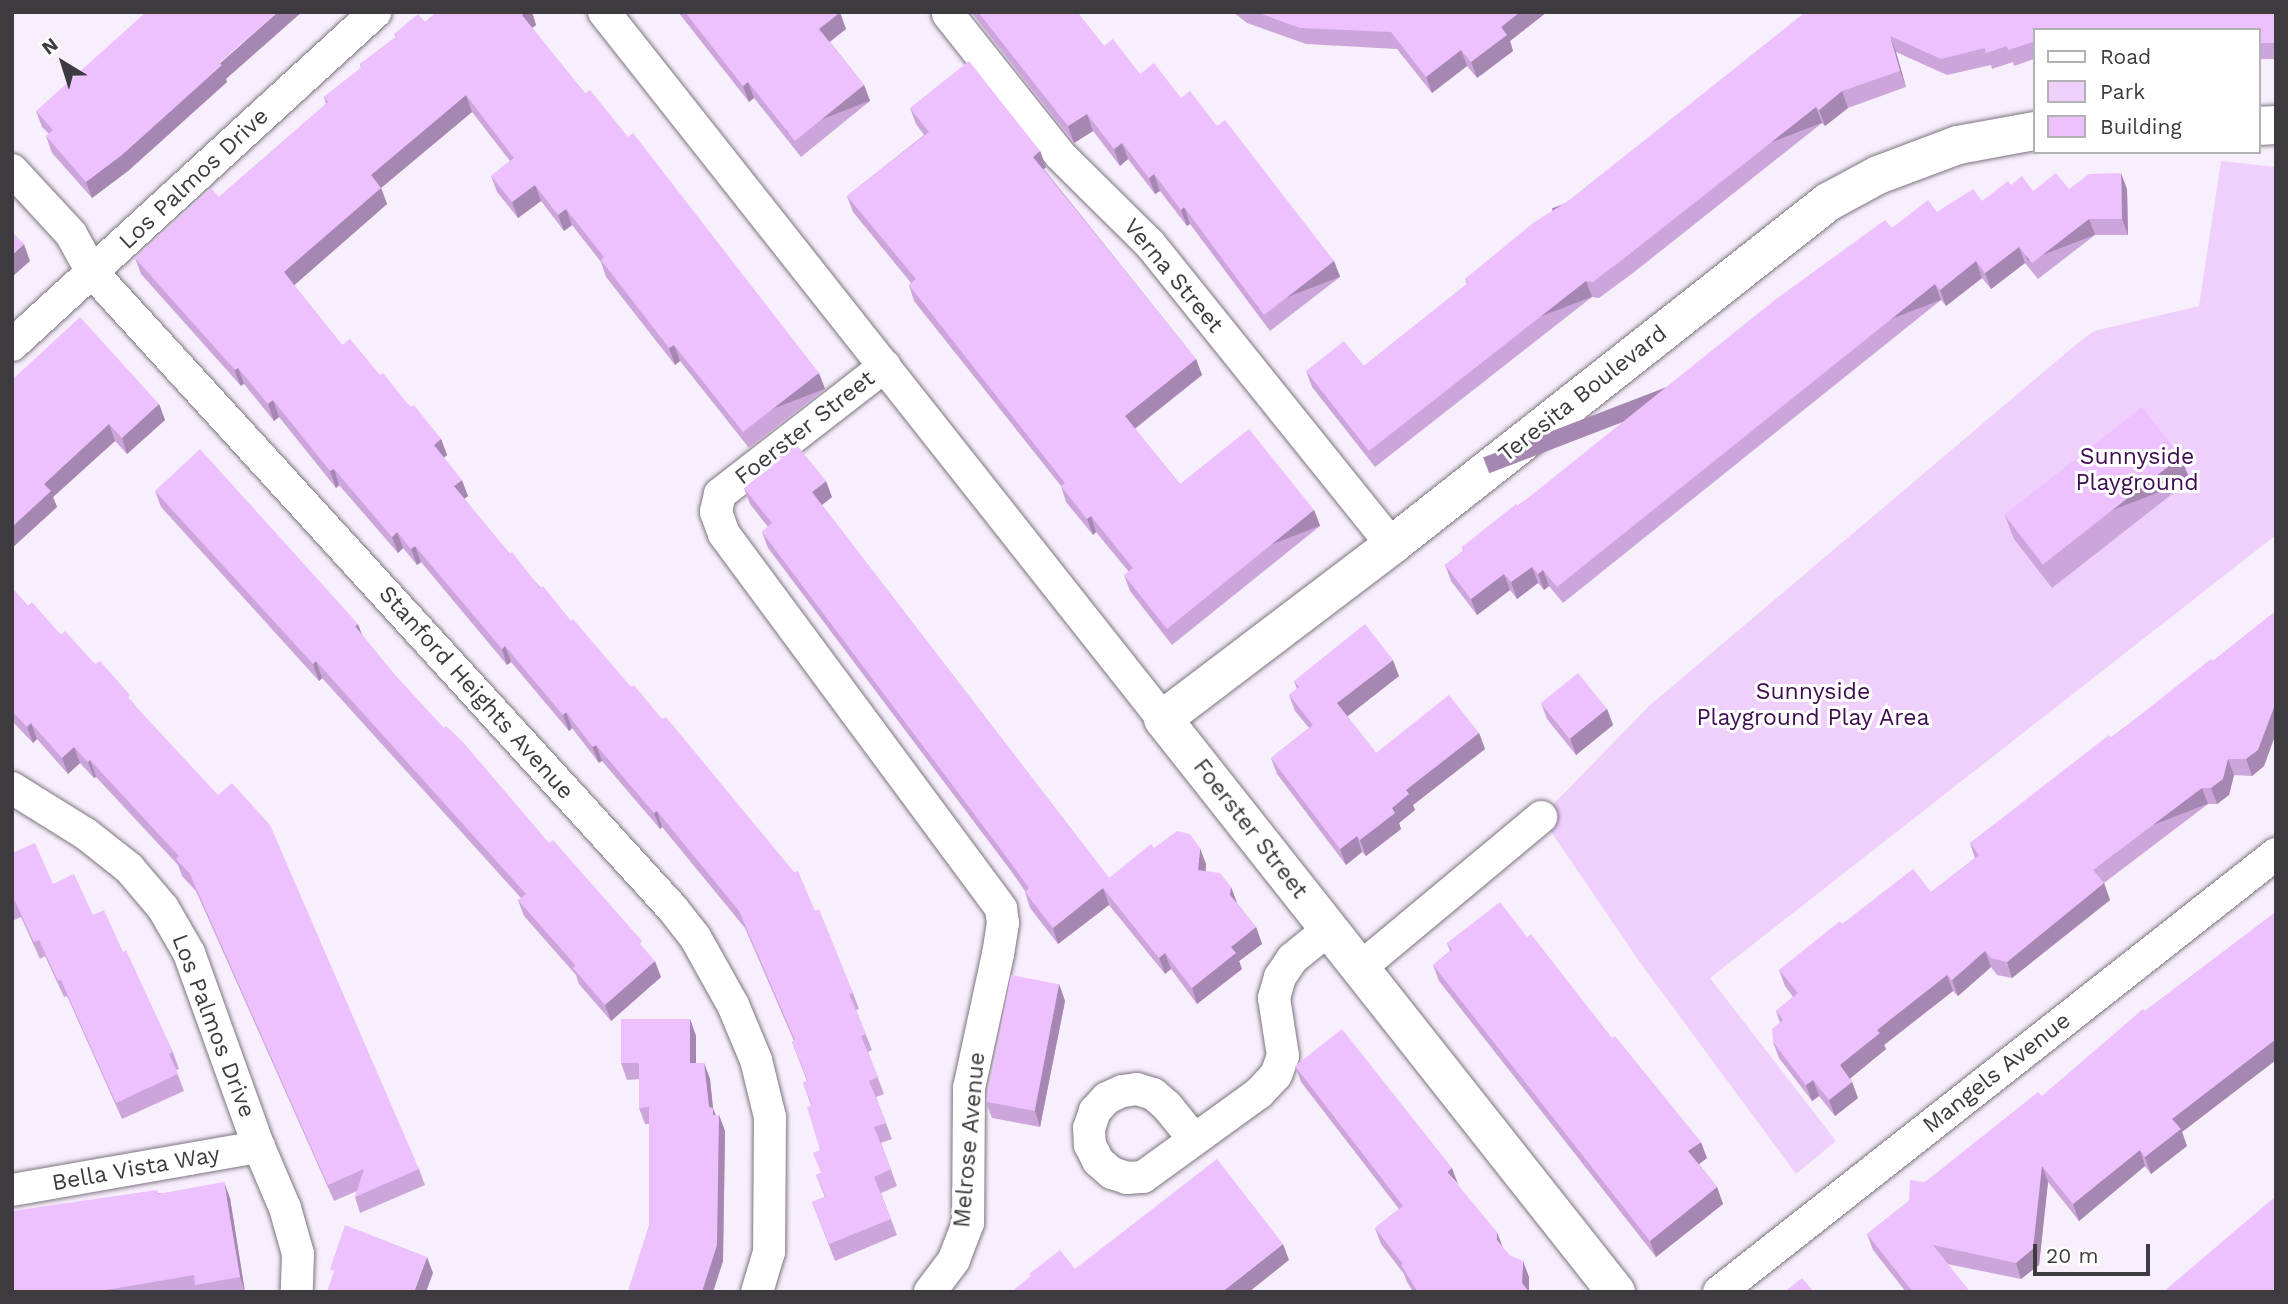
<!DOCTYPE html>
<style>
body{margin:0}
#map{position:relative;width:2288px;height:1304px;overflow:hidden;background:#f8effc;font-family:"Work Sans",sans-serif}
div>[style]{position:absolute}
.green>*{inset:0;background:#efd0fd}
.roads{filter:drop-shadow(0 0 2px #7d7480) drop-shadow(0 0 2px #7d7480)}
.street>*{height:32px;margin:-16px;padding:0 16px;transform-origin:16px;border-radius:16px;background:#fff}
.secondary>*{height:38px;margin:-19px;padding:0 19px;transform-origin:19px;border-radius:19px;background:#fff}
.wall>*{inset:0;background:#cca6db}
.shaded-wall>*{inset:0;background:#a687b2;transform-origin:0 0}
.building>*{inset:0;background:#edc1ff;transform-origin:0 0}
span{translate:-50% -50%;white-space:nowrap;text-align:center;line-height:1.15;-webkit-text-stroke:6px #fff;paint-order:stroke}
.street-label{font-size:23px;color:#3e3b40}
.park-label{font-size:23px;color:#3f0c50}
.frame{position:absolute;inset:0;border:14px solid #3e3b40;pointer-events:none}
.legend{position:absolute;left:2033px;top:28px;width:228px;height:126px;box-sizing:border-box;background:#fff;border:2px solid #b2b1b3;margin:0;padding:9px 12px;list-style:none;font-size:21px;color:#3e3b40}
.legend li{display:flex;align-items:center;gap:14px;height:35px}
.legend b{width:35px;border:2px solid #b2b1b3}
.north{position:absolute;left:28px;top:28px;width:70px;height:70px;-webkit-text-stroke:5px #fff;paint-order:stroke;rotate:322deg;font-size:19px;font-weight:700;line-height:28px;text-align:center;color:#3e3b40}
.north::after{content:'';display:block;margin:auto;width:24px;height:32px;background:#3e3b40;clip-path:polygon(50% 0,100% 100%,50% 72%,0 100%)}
.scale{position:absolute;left:2033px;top:1244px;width:117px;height:32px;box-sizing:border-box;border:4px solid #3e3b40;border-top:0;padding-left:9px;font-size:21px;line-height:24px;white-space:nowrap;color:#3e3b40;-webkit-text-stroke:5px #fff;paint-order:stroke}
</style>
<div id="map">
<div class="green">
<div style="clip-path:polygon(2221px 161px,2276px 167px,2276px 535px,1710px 978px,1836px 1141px,1796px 1174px,1641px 964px,1541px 817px,1649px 706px,2079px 342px,2094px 331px,2199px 306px)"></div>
</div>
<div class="roads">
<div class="street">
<div style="left:604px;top:12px;width:901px;rotate:51.67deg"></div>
<div style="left:948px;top:14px;width:180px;rotate:51.5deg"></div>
<div style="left:1060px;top:155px;width:127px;rotate:44.7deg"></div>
<div style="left:1150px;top:244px;width:386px;rotate:51.2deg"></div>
<div style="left:12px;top:170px;width:87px;rotate:47.3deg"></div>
<div style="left:71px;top:234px;width:43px;rotate:61.1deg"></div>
<div style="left:92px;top:272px;width:862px;rotate:47.63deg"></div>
<div style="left:673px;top:909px;width:36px;rotate:52deg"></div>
<div style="left:695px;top:937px;width:78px;rotate:60.8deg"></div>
<div style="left:733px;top:1005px;width:60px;rotate:67.3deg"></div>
<div style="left:756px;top:1060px;width:59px;rotate:76.2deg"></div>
<div style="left:770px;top:1117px;width:135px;rotate:90.4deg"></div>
<div style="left:769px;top:1252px;width:42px;rotate:106.7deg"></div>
<div style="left:12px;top:345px;width:493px;rotate:-42.5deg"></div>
<div style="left:885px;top:366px;width:209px;rotate:142.2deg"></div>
<div style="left:720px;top:494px;width:18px;rotate:103deg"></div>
<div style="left:716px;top:512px;width:23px;rotate:70deg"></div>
<div style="left:724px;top:534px;width:466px;rotate:53.5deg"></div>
<div style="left:1001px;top:909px;width:14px;rotate:82deg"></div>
<div style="left:1003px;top:923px;width:31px;rotate:99deg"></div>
<div style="left:998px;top:954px;width:137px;rotate:102.2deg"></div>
<div style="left:969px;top:1088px;width:135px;rotate:90.4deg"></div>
<div style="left:968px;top:1223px;width:40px;rotate:111deg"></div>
<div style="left:954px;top:1260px;width:40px;rotate:127deg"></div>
<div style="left:12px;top:788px;width:87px;rotate:31.9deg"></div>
<div style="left:86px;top:834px;width:55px;rotate:38.3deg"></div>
<div style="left:129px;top:868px;width:52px;rotate:49.6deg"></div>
<div style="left:163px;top:908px;width:52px;rotate:60deg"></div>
<div style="left:189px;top:953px;width:206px;rotate:70.2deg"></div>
<div style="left:259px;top:1147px;width:66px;rotate:66.9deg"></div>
<div style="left:285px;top:1208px;width:48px;rotate:74.2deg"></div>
<div style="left:298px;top:1254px;width:38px;rotate:92deg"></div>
<div style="left:1360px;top:968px;width:236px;rotate:-39.8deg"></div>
<div style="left:1193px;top:1138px;width:41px;rotate:-129.1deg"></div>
<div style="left:1167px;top:1106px;width:18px;rotate:-139deg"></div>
<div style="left:1153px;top:1094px;width:17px;rotate:-163deg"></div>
<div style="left:1137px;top:1089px;width:15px;rotate:172deg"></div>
<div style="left:1122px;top:1091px;width:17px;rotate:155deg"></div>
<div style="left:1107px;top:1098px;width:18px;rotate:133deg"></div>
<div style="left:1095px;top:1111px;width:18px;rotate:109deg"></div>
<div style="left:1089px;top:1128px;width:17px;rotate:87deg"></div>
<div style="left:1090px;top:1145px;width:18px;rotate:63deg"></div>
<div style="left:1098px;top:1161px;width:18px;rotate:41deg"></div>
<div style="left:1112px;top:1173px;width:16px;rotate:18deg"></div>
<div style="left:1127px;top:1178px;width:16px;rotate:-4deg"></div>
<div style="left:1143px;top:1177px;width:143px;rotate:-35.9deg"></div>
<div style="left:1259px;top:1093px;width:25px;rotate:-47deg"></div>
<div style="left:1276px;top:1075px;width:20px;rotate:-70deg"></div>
<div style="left:1283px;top:1056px;width:59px;rotate:-98.8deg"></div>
<div style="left:1274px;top:998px;width:22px;rotate:-74deg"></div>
<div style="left:1280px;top:977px;width:22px;rotate:-56deg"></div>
<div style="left:1292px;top:959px;width:48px;rotate:-39deg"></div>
<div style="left:12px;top:1190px;width:251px;rotate:-9.9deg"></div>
<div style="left:1719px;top:1292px;width:709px;rotate:-38.18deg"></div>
</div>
<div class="secondary">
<div style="left:2258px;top:126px;width:18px;rotate:-3deg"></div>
<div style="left:1616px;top:1292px;width:730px;rotate:-128.33deg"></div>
<div style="left:1163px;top:719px;width:288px;rotate:-37.2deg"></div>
<div style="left:1392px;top:545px;width:555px;rotate:-38.19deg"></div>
<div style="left:1828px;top:202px;width:57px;rotate:-28.4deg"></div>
<div style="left:1878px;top:175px;width:85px;rotate:-20.6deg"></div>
<div style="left:1958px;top:145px;width:77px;rotate:-10.4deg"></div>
</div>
</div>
<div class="wall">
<div style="clip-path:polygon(437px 12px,532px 12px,536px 25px,532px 28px,825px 389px,749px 448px,680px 361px,675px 365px,606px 277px,601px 262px,572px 225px,564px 231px,541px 201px,518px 218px,497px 192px,491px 176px,510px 161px,472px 112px,381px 188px,387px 204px,294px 285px,342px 345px,380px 375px,441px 439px,447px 455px,444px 458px,468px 496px,464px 499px,510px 554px,571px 621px,815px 911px,853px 993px,859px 1009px,856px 1010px,872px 1050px,868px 1052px,884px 1094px,876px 1097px,892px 1139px,881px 1143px,897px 1186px,881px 1193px,897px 1235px,835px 1261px,812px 1202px,825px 1197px,816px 1175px,821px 1173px,820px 1150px,811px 1105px,803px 1083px,807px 1081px,792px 1042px,794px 1041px,745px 928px,662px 827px,660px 829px,602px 761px,599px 763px,572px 728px,569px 731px,511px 662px,507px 665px,421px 562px,417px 565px,403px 548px,398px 553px,339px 485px,336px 488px,279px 417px,274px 421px,244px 384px,241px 386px,141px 274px,135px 258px,219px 197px,326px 104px,324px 97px,361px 68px,360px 64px,396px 37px,394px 34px,425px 22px)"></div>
<div style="clip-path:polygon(678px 12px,840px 12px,846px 29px,830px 42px,864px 85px,870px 101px,801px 157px,754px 98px,749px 102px)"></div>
<div style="clip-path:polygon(971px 12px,1077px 12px,1104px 46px,1140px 74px,1181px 98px,1217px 126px,1334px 261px,1340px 277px,1270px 331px,1190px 224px,1187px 226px,1160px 191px,1155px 194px,1128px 159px,1120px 166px,1093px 131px,1074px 143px)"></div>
<div style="clip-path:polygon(1233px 12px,1547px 12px,1510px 41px,1513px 51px,1477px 78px,1467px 66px,1432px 93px,1397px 49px,1306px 44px,1247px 23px)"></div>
<div style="clip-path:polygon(1806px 12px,2276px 12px,2276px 59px,2258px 59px,2258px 30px,2034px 30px,2034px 59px,2014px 66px,2013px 62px,1992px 69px,1991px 65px,1947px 75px,1896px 52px,1906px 87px,1848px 108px,1825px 126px,1822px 123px,1633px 273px,1599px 298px,1592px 297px,1375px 467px,1312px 387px,1306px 371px,1364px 366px,1467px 284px,1465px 279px,1571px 199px)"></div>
<div style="clip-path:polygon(226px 79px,227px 82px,128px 171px,92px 198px,52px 153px,46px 136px,49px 134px,42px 127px,36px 111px)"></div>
<div style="clip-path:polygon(910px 108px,1040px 151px,1046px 167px,1044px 169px,1196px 359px,1202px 375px,1135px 429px,1180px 484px,1314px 510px,1320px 526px,1172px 645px,1130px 591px,1124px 575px,1129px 572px,1096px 532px,1093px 535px,1066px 502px,1061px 486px,914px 301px,909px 285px,911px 283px,853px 212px,847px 196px,924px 135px,916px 124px)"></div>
<div style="clip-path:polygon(2011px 185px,2033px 191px,2069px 189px,2127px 189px,2128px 235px,2095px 235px,2038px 279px,2025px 263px,1991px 289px,1982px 278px,1946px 306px,1941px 300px,1563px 603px,1549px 586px,1544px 590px,1538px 583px,1517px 599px,1510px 590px,1477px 615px,1451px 581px,1445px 565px,1463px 551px,1462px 547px,1892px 228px,1937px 212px,1982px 201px)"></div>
<div style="clip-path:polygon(12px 380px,159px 404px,165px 420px,127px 454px,115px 441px,53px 497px,57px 507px,12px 548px)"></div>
<div style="clip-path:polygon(766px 461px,832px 497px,822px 505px,1109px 878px,1154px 848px,1206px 864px,1206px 871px,1231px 887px,1237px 903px,1256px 927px,1262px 944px,1239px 961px,1242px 969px,1197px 1004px,1171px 969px,1165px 974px,1109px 905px,1058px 944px,1030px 908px,1025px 892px,1025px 891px,1011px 871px,768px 548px,762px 532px,768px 527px,750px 504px,744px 488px,769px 469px)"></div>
<div style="clip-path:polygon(2190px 480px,2052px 588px,2014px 539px,2005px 516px)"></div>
<div style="clip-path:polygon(155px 491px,363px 636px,393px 673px,645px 950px,661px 977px,611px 1021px,579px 984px,576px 975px,524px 916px,518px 900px,521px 898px,322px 678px,319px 681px,161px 507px)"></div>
<div style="clip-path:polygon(12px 588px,28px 606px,95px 664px,134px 704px,419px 1169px,425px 1185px,360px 1213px,355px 1197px,357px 1191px,334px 1201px,196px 891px,182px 876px,178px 865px,96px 777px,94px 778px,80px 763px,68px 774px,37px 739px,33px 743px,12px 721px)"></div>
<div style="clip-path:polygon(2276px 611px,2276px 733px,2264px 766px,2252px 776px,2234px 775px,2229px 795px,2217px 804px,2208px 804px,2104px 883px,2110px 900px,2012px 978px,1997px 975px,1991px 967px,1958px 996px,1953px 991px,1884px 1045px,1886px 1049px,1850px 1078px,1852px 1082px,1858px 1098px,1835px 1116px,1819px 1096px,1812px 1101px,1779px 1058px,1773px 1042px,1780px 1023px,1776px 1011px,1793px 997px,1785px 986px,1779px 970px,1842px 924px,1931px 892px,1975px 858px,1970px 843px,2213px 661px)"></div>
<div style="clip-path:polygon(1399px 676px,1347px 716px,1376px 753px,1479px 733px,1485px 749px,1413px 805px,1415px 810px,1399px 823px,1401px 829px,1366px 856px,1362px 852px,1346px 865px,1277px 774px,1271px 758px,1309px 728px,1295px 711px,1289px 695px,1297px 689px,1294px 681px)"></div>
<div style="clip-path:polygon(1541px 703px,1607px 709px,1613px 725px,1576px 755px,1547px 719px)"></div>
<div style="clip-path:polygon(12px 853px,93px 915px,123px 952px,173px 1052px,179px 1069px,176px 1070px,184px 1091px,122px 1119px,67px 996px,64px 997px,45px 956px,40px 959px,21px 917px,12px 921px)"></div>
<div style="clip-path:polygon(2276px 912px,2276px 1060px,2182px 1132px,2187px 1146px,2151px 1174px,2145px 1166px,2079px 1221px,2048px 1182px,2039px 1265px,2021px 1279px,1947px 1264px,1970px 1292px,1906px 1292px,1873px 1250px,1867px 1234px,1909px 1201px,1925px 1182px,2042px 1096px,2145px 1011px)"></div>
<div style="clip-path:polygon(1527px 937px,1707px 1158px,1699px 1164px,1717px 1187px,1723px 1204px,1656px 1257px,1439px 981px,1433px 965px,1450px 951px,1447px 943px)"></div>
<div style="clip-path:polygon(1059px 984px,1065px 1001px,1040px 1127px,992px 1118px,986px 1102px)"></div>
<div style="clip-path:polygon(690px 1019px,696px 1036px,696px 1063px,704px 1063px,710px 1079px,713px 1108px,715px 1115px,719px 1115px,725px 1131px,723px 1261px,713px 1292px,628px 1292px,649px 1226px,649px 1124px,645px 1124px,639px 1108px,639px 1079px,627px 1080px,621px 1063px)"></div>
<div style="clip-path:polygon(1295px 1066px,1457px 1184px,1503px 1248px,1529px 1277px,1529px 1292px,1413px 1292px,1407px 1282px,1404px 1274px,1381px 1244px,1375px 1228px,1399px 1209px,1301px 1082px)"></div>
<div style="clip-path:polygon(157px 1190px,158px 1193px,230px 1198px,245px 1292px,12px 1292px)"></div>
</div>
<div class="shaded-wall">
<div style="clip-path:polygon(278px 12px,302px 12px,226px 79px,227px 82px,128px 171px,92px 198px,86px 182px)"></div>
<div style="clip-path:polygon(525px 12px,532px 12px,536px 25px,528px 31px,522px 15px)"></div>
<div style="clip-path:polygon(1520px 12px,1547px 12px,1510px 41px,1513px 51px,1477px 78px,1471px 62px,1501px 27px)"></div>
<div style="clip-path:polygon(840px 13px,846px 29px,825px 45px,819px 29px)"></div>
<div style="clip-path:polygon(1890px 36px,1896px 52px,1906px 87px,1900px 71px)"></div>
<div style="clip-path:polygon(1461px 50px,1467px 66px,1432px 93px,1426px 77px)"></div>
<div style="clip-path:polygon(748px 82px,754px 98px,749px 102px,743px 86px)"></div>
<div style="left:864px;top:85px;width:17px;height:89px;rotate:69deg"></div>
<div style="clip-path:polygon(1842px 91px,1848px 108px,1825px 126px,1819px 110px)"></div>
<div style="clip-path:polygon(466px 95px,472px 112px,381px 188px,387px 204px,290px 289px,284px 272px,371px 175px)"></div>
<div style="left:1816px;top:107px;width:17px;height:283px;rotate:69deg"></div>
<div style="clip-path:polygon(1087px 114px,1093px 131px,1074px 143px,1068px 126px)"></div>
<div style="clip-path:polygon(1122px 143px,1128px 159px,1120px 166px,1114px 149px)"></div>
<div style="clip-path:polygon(1040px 151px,1046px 167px,1039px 173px,1033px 157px)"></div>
<div style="clip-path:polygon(2121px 173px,2127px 189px,2128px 235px,2122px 219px)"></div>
<div style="clip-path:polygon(1154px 174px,1160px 191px,1155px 194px,1149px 178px)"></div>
<div style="clip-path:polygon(535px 185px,541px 201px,518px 218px,512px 202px)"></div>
<div style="clip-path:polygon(1184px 207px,1190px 224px,1187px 226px,1181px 210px)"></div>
<div style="clip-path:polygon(566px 209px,572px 225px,564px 231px,558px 215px)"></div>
<div style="left:2089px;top:219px;width:17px;height:72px;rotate:69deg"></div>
<div style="clip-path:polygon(24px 244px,30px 261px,12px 277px,12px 255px)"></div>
<div style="clip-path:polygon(2019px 247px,2025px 263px,1991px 289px,1985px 273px)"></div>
<div style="left:1334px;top:261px;width:17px;height:88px;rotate:69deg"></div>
<div style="clip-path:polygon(1976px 261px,1982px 278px,1946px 306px,1940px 290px)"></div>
<div style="left:1586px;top:281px;width:17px;height:276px;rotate:69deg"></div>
<div style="left:1935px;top:284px;width:17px;height:484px;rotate:69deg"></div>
<div style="clip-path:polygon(674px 345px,680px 361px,675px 365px,669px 348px)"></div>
<div style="clip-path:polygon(1196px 359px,1202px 375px,1130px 432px,1125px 416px)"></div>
<div style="left:238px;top:368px;width:17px;height:4px;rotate:69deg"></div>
<div style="left:819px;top:373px;width:17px;height:96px;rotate:69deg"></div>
<div style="clip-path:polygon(273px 400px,279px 417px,274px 421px,268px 404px)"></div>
<div style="clip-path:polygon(159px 404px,165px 420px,127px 454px,122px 438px)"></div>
<div style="clip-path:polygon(109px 424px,115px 441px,53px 497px,57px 507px,12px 548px,12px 527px,44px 484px)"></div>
<div style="clip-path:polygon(441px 439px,447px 455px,440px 461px,434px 445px)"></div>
<div style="left:2181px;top:457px;width:25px;height:174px;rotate:69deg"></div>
<div style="clip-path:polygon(334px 469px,339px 485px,336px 488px,330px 471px)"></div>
<div style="clip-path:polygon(462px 480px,468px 496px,460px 502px,454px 486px)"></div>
<div style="clip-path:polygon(826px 481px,832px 497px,818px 508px,812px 492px)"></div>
<div style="left:1314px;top:510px;width:17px;height:189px;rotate:69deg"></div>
<div style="clip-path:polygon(1091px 516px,1096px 532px,1093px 535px,1087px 519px)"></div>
<div style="clip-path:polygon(397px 532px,403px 548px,398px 553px,392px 537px)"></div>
<div style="clip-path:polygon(415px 546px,421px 562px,417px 565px,411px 549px)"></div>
<div style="clip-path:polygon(1532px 567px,1538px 583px,1517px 599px,1511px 582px)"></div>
<div style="clip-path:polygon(1543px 570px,1549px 586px,1544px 590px,1538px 574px)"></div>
<div style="clip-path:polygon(1504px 574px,1510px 590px,1477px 615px,1471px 599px)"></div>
<div style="clip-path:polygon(358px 624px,364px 640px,355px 626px)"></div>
<div style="clip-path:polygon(505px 646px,511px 662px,507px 665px,502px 649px)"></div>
<div style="clip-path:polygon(1393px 660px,1399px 676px,1343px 720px,1337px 703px)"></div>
<div style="clip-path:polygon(316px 661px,322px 678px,319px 681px,313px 664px)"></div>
<div style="clip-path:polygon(2275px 701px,2276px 733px,2264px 766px,2252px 776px,2246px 759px)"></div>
<div style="clip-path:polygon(1607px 709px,1613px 725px,1576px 755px,1570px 738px)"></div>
<div style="clip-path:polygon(566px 712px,572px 728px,569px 731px,563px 715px)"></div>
<div style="clip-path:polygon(31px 723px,37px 739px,33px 743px,27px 727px)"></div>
<div style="clip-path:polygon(1479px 733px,1485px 749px,1413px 805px,1415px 810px,1399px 823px,1401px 829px,1366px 856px,1360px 840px,1392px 808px,1406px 790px)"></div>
<div style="left:596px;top:745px;width:17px;height:4px;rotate:69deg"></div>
<div style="clip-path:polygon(74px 747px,80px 763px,68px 774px,62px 758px)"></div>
<div style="clip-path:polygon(2228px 759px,2234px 775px,2229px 795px,2217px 804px,2211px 788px)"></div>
<div style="clip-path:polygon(90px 760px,96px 777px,94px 778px,88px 762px)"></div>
<div style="left:2202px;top:788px;width:17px;height:136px;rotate:69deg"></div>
<div style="clip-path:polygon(657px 811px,662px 827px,660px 829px,654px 813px)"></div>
<div style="clip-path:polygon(1357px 836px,1362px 852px,1346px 865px,1340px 849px)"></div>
<div style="clip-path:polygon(1200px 848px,1206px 864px,1204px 886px,1198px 870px)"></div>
<div style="clip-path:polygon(2104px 883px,2110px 900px,2012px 978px,2007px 962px)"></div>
<div style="clip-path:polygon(1231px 887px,1237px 903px,1230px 895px)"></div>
<div style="clip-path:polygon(1103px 888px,1109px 905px,1058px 944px,1053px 928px)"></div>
<div style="clip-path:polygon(1256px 927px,1262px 944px,1239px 961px,1242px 969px,1197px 1004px,1192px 988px,1231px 947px)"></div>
<div style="clip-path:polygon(1985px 951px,1991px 967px,1958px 996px,1952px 980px)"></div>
<div style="clip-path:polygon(1165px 953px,1171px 969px,1165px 974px,1159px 958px)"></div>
<div style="clip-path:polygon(655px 961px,661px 977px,611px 1021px,605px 1005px)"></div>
<div style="clip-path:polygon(1947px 975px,1953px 991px,1884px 1045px,1886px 1049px,1846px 1082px,1840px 1065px,1877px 1030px)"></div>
<div style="clip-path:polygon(1059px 984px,1065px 1001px,1040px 1127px,1035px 1111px)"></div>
<div style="clip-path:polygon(690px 1019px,696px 1036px,696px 1080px,690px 1063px)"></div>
<div style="clip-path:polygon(2276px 1039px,2276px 1060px,2182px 1132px,2187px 1146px,2151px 1174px,2145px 1157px,2172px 1119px)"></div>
<div style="clip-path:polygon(704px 1063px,710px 1079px,713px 1108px,719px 1124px,719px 1115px,725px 1131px,723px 1261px,713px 1292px,702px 1292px,709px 1107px)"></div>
<div style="clip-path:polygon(1813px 1080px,1819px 1096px,1812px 1101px,1806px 1085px)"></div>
<div style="clip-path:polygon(1852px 1082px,1858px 1098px,1835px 1116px,1829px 1100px)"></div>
<div style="clip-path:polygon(1701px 1142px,1707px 1158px,1694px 1168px,1688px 1151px)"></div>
<div style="clip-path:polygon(2140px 1150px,2145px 1166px,2079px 1221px,2073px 1204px)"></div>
<div style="clip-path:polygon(2042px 1166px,2048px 1182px,2039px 1265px,2021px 1279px,2016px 1263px)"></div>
<div style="clip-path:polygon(1452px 1168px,1458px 1184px,1447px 1172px)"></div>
<div style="clip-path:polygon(224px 1182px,230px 1198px,245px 1292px,240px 1277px)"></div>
<div style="clip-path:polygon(1717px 1187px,1723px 1204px,1656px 1257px,1650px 1241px)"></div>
<div style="clip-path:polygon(1497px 1232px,1503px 1248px,1497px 1240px)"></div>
<div style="clip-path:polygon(1283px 1244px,1289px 1260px,1249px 1292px,1222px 1292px)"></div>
<div style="clip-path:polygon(427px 1257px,433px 1273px,426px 1292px,414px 1292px)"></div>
<div style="clip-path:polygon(1523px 1261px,1529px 1277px,1529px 1292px,1522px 1283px)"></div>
</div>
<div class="building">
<div style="clip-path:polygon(146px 12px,278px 12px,219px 63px,222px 65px,122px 155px,86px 182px,46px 136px,53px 130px,36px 111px)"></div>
<div style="clip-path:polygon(437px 12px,525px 12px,522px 15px,585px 94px,590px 90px,628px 137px,633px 133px,819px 373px,743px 432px,674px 345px,669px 348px,601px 260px,604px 257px,566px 209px,558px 215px,535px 185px,512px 202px,491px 176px,514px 158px,466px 95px,371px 175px,381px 188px,284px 272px,342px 345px,350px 339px,380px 375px,383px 373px,410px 407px,414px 405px,441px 439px,434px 445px,462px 480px,454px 486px,510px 554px,512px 552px,540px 588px,543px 586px,571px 621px,573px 619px,631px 687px,634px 685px,662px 719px,666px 717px,794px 872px,798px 871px,815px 911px,819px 909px,853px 993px,849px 994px,866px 1034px,861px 1036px,878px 1077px,869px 1081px,886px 1123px,874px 1127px,891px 1169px,874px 1177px,891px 1219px,829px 1244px,812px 1202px,826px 1197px,816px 1175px,821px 1173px,813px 1153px,820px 1150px,807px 1107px,812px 1105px,803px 1083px,808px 1081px,792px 1042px,795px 1040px,739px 911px,657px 811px,654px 813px,596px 745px,593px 747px,566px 712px,563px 715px,505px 646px,502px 649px,415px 546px,411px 549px,397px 532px,392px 537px,334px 469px,330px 471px,273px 400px,268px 404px,238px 368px,235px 370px,135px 258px,211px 188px,219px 197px,328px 102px,324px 97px,362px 67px,360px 64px,397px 36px,394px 34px,418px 14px,425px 22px)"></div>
<div style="clip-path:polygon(685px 12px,840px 12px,819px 29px,864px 85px,795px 141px,748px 82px,743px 86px)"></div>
<div style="clip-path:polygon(978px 12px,1077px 12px,1104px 46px,1113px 39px,1140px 74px,1154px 63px,1181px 98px,1190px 91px,1217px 126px,1225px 120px,1334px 261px,1264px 315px,1184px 207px,1181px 210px,1154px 174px,1149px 178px,1122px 143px,1114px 149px,1087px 114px,1068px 126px)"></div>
<div style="clip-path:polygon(1256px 12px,1520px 12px,1501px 27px,1507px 35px,1471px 62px,1461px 50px,1426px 77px,1391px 32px,1300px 28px)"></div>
<div style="clip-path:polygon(1806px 12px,2276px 12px,2276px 43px,2258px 43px,2258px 30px,2034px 30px,2034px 44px,2033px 42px,2008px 50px,2007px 46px,1986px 53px,1985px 48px,1941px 59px,1890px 36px,1900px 71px,1842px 91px,1819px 110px,1816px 107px,1627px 256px,1593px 282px,1586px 281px,1369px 451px,1306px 371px,1344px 341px,1364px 366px,1468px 283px,1465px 279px,1533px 223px,1571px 199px)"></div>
<div style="clip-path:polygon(969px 61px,1040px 151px,1033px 157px,1196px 359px,1125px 416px,1180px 484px,1249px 429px,1314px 510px,1167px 629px,1124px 575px,1133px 568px,1091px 516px,1087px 519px,1061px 486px,1065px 483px,909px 285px,916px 279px,847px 196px,929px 132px,910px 108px)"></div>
<div style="clip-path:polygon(2056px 173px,2069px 189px,2089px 174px,2121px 173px,2122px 219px,2089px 219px,2032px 263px,2019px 247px,1985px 273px,1976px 261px,1940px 290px,1935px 284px,1557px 587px,1543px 570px,1538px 574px,1532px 567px,1511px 582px,1504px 574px,1471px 599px,1445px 565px,1464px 550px,1462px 547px,1516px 504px,1518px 506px,1776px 299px,1885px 220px,1892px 228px,1928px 200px,1937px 212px,1973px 189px,1982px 201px,2008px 181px,2011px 185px,2022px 176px,2033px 191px)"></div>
<div style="clip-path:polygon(12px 232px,24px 244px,12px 255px)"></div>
<div style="clip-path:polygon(80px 317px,159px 404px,122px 438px,109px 424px,44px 484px,51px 491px,12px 527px,12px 388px,14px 386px,12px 383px,12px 380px)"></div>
<div style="left:2142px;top:407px;width:63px;height:175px;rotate:52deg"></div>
<div style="clip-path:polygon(793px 440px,826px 481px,812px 492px,1109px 878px,1151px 844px,1154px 848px,1177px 831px,1190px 834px,1200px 848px,1198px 870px,1220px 873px,1231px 887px,1230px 895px,1256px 927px,1231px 947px,1236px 953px,1192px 988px,1165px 953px,1159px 958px,1103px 888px,1053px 928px,1025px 892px,1029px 888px,1005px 855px,762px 532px,772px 523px,744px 488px,771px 467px,766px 461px)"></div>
<div style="clip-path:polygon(200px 449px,358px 624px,355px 626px,393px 673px,444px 728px,446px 726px,462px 741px,549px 843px,553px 840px,642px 941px,640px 944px,655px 961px,605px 1005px,573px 968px,576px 966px,518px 900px,526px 894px,316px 661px,313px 664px,155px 491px)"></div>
<div style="clip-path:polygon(12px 588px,28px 606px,32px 602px,61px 635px,65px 631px,95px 664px,100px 661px,130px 695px,128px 698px,218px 795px,232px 783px,270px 825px,419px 1169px,355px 1197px,364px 1169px,328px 1185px,190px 874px,176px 859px,179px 856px,90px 760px,88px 762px,74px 747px,62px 758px,31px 723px,27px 727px,12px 711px)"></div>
<div style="clip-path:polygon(2276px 611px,2276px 702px,2258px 750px,2246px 759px,2228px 759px,2223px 779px,2211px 788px,2202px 788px,2093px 870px,2104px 883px,2007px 962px,1991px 958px,1985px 951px,1952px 980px,1947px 975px,1877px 1030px,1880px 1033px,1840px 1065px,1852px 1082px,1829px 1100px,1813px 1080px,1806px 1085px,1773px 1042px,1772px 1029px,1783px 1020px,1776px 1011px,1798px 993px,1779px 970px,1840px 921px,1842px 924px,1913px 869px,1931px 892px,1979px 855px,1970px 843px,2109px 735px,2111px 738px,2211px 659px,2213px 661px)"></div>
<div style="clip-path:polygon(1365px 624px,1393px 660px,1337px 703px,1376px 753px,1449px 695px,1479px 733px,1406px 790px,1409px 794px,1392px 808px,1395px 813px,1360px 840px,1357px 836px,1340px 849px,1271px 758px,1313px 725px,1289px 695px,1299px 687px,1294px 681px)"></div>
<div style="left:1578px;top:673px;width:46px;height:48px;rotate:51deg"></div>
<div style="clip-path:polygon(35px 843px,53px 884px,74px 874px,93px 915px,104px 910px,123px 952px,126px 950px,173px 1052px,169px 1054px,178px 1074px,116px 1103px,61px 980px,58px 981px,39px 940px,34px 942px,15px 901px,12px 902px,12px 853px)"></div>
<div style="clip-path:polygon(1500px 902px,1527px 937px,1531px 934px,1612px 1038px,1615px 1036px,1701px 1142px,1688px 1151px,1717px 1187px,1650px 1241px,1433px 965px,1452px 950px,1447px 943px)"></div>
<div style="clip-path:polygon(2276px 912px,2276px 1039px,2172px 1119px,2181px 1129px,2145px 1157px,2140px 1150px,2073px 1204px,2042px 1166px,2033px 1249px,2016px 1263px,1933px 1245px,1970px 1292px,1913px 1292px,1867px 1234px,1909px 1201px,1910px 1180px,1925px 1182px,2038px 1092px,2042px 1096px,2143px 1009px,2145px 1011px)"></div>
<div style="left:1011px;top:975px;width:49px;height:129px;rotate:11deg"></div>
<div style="clip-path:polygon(621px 1019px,690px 1019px,690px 1063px,704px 1063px,709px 1107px,713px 1108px,713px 1115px,719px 1115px,717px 1245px,702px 1292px,628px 1292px,649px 1226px,649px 1107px,639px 1108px,639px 1063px,621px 1063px)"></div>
<div style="clip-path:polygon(1342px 1029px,1452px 1168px,1447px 1172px,1497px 1232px,1497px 1240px,1509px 1255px,1523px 1261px,1522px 1283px,1529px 1292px,1418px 1292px,1401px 1265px,1403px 1264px,1375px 1228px,1403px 1206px,1295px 1066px)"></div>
<div style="clip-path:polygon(1217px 1159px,1283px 1244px,1222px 1292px,1011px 1292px,1031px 1276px,1029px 1274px,1060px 1250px,1075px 1269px)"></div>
<div style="clip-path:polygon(224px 1182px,240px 1277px,195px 1285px,194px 1275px,94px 1292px,12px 1292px,12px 1211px,157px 1190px,158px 1194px)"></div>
<div style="clip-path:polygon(2276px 1196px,2276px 1292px,2163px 1292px)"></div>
<div style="clip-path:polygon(345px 1225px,427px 1257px,414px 1292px,327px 1292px,334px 1271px,330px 1269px)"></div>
<div style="clip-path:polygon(1802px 1278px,1814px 1292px,1784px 1292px)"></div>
</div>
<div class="street-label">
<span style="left:194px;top:179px;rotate:-43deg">Los Palmos Drive</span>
<span style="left:1173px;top:276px;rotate:50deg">Verna Street</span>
<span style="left:1583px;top:394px;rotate:-38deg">Teresita Boulevard</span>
<span style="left:805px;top:428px;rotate:-38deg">Foerster Street</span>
<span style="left:476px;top:693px;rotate:48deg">Stanford Heights Avenue</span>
<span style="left:1250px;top:829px;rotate:52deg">Foerster Street</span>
<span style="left:213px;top:1026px;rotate:69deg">Los Palmos Drive</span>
<span style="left:1997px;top:1073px;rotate:-38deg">Mangels Avenue</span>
<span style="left:970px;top:1140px;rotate:-85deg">Melrose Avenue</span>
<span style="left:136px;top:1169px;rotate:-10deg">Bella Vista Way</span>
</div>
<div class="park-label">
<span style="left:2137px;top:470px">Sunnyside<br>Playground</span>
<span style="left:1813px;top:705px">Sunnyside<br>Playground Play Area</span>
</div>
<div class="frame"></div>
<ul class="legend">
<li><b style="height:9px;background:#fff"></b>Road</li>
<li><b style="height:19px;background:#efd0fd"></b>Park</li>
<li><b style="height:19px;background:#edc1ff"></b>Building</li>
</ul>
<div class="north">N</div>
<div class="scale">20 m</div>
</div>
